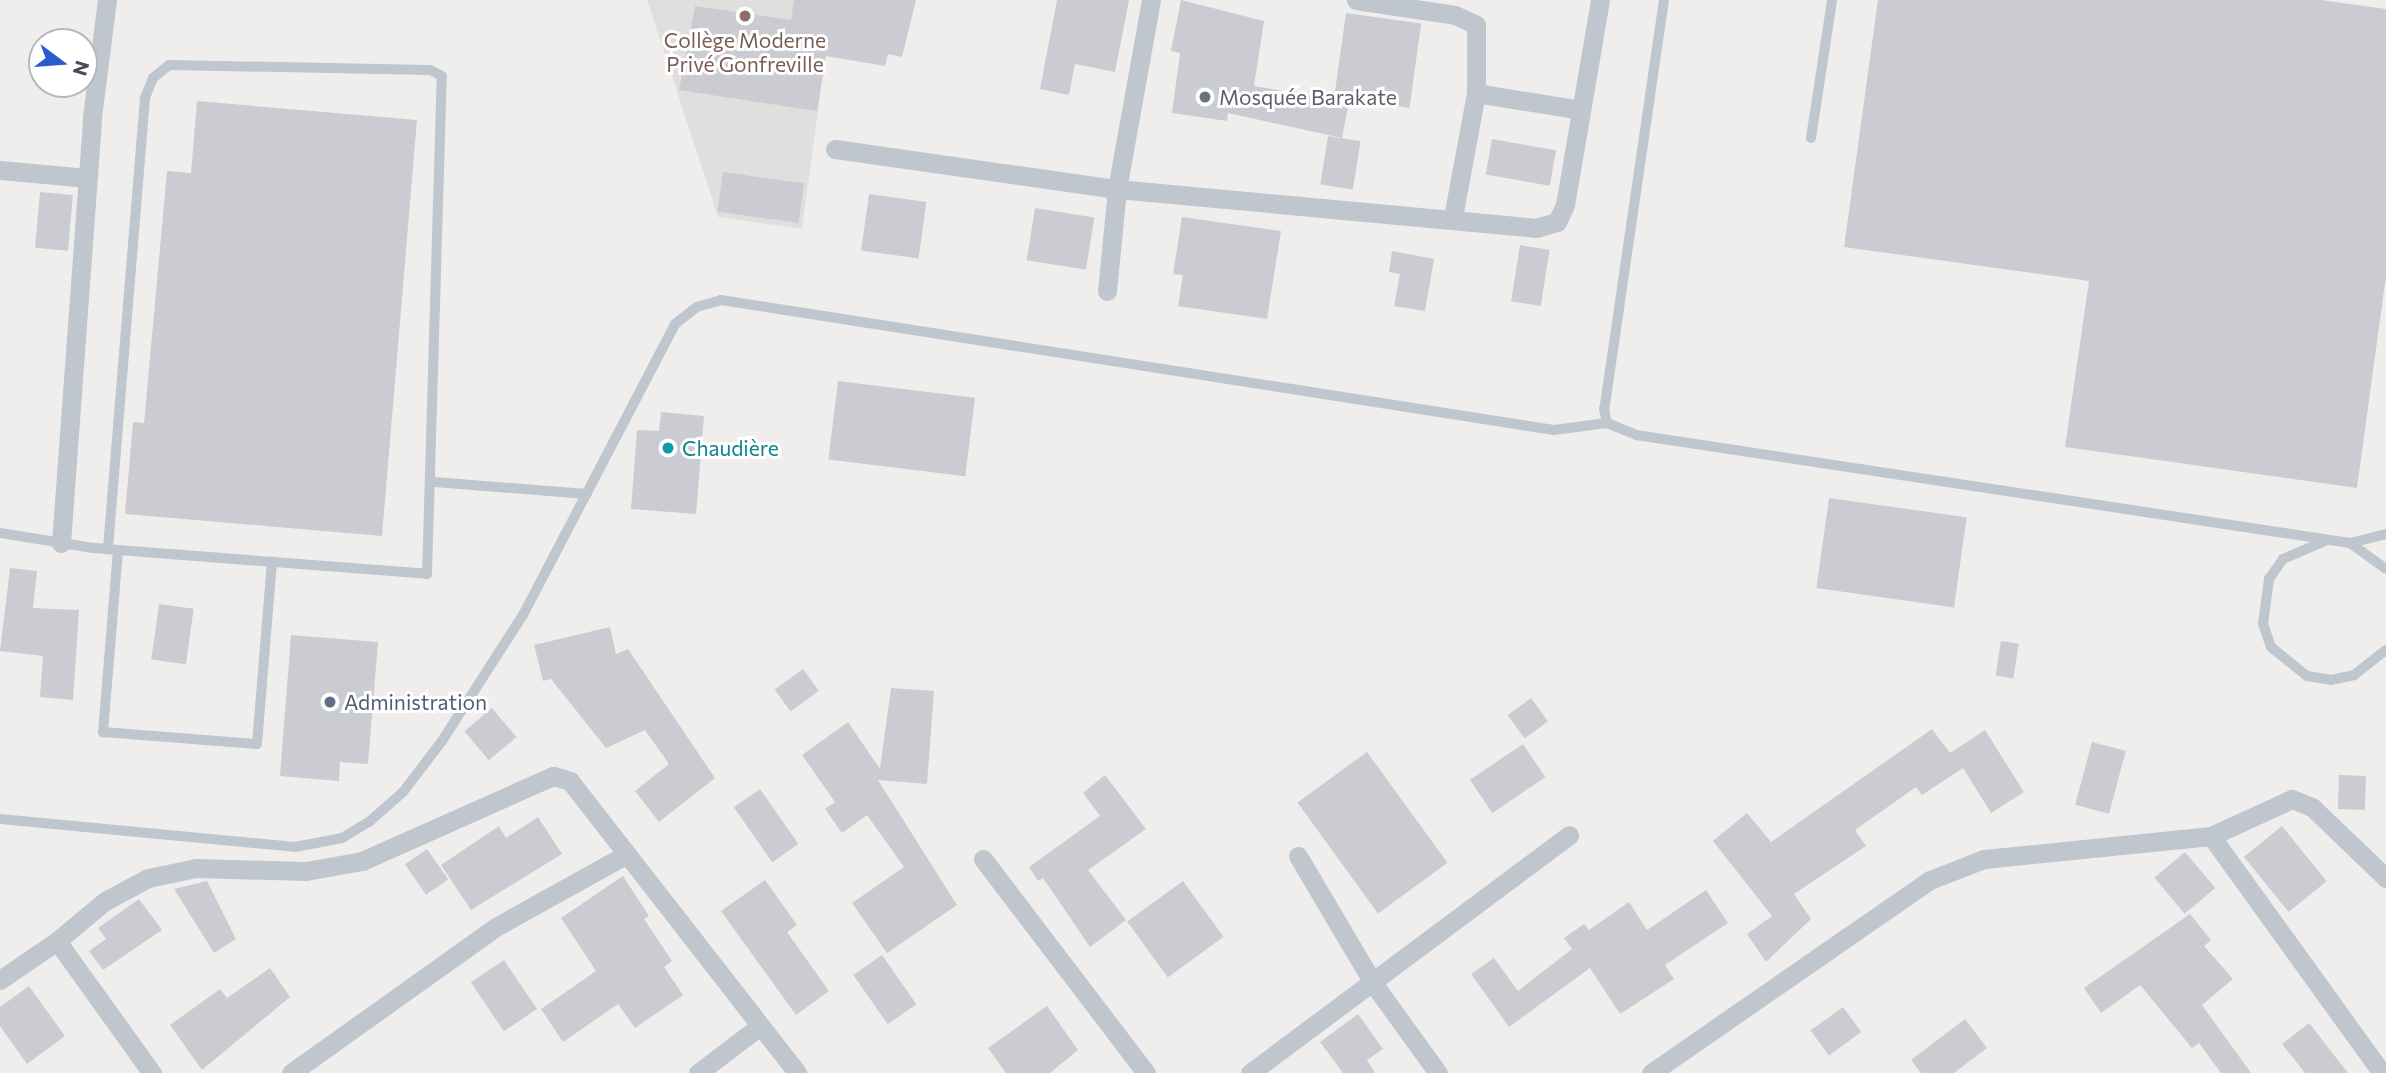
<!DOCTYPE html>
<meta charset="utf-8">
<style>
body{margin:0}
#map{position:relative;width:2386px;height:1073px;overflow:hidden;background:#f0eeed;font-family:Commissioner,sans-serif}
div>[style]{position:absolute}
.education>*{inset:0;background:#e1dfde}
.building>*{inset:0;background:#caccd2;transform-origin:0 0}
.service>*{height:10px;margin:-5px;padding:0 5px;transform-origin:5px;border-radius:5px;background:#bfc6ce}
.minor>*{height:19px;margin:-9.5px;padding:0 9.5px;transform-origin:9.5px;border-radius:9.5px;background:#bfc6ce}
.dots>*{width:19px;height:19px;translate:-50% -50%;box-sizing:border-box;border:4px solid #fff;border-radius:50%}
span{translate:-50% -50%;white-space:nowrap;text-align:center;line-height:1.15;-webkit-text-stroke:6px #fff;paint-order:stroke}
.education-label{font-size:21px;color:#785e54}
.worship-label{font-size:21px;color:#5b616d}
.left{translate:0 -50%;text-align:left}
.culture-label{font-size:21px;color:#0d838f}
.service-label{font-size:21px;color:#4e5e75}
.north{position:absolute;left:28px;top:28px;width:70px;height:70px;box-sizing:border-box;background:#fff;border:2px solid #b5b8bd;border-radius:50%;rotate:106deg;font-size:19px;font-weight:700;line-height:28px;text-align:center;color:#474e59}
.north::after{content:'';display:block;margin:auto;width:24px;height:32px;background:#295ace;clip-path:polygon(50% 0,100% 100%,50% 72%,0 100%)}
</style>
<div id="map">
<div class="education">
<div style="clip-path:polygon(647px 0,833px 0,802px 229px,718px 217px)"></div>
</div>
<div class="building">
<div style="clip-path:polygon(794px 0,916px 0,902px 57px,888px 54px,885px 66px,826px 56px,817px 111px,679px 90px,695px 6px,791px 20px)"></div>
<div style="clip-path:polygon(1057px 0,1129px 0,1115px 72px,1075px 64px,1069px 95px,1040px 89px)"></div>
<div style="clip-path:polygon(1181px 0,1264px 21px,1254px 86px,1349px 102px,1342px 138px,1228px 113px,1227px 121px,1172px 113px,1180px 53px,1171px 51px)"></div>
<div style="clip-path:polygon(1878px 0,2321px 0,2386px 9px,2386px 276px,2357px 488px,2065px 447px,2089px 281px,1844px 247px)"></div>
<div style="left:1346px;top:13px;width:76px;height:85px;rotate:8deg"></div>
<div style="clip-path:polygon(197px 101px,417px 120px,382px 536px,125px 514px,133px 422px,144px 423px,167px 171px,191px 173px)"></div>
<div style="left:1328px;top:136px;width:33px;height:49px;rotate:9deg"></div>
<div style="left:1492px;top:139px;width:65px;height:36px;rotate:10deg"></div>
<div style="left:723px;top:172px;width:82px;height:40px;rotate:8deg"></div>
<div style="left:40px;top:192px;width:33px;height:56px;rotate:5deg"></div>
<div style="left:869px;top:194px;width:58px;height:57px;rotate:8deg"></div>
<div style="left:1035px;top:208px;width:60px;height:53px;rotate:9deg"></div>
<div style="clip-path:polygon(1182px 217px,1281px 231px,1267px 319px,1178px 306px,1183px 275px,1173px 274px)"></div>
<div style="left:1520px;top:245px;width:30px;height:57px;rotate:9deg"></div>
<div style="clip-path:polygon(1392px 251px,1434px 259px,1425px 311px,1394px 306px,1400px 274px,1389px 272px)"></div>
<div style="left:838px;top:381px;width:138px;height:79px;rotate:7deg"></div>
<div style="clip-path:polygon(661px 412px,704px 416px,696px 514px,631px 509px,637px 430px,659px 431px)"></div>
<div style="left:1829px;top:498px;width:139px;height:91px;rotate:8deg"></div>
<div style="clip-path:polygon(10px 568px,37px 571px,33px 608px,79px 610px,73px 700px,40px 697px,43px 656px,0 651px)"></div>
<div style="left:159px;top:604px;width:35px;height:56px;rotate:8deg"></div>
<div style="clip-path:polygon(610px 627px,616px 654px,628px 649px,715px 778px,659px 822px,635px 791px,669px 764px,645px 730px,606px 748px,551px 679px,543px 681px,534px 645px)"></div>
<div style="clip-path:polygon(291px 635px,378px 642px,368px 764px,340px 762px,339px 781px,280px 776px)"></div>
<div style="left:2001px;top:641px;width:18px;height:35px;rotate:9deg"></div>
<div style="left:803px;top:669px;width:27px;height:35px;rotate:54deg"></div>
<div style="clip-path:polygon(891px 688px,934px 691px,927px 784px,878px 780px,957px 905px,887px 953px,852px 903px,904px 867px,867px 815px,842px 833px,825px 809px,835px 802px,802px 755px,848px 722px,880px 769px)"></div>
<div style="left:1531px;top:698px;width:29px;height:29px;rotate:54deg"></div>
<div style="left:492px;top:708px;width:38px;height:36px;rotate:50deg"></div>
<div style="clip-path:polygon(1932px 729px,1950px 753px,1985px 730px,2024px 792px,1991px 813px,1963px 768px,1922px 795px,1916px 787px,1855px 830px,1866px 846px,1794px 894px,1811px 919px,1766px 962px,1747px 934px,1772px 916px,1713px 841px,1747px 813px,1771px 842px)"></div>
<div style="left:2092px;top:742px;width:35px;height:65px;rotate:15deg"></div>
<div style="left:1523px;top:744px;width:40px;height:64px;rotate:56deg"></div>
<div style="left:1367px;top:752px;width:137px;height:86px;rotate:54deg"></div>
<div style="clip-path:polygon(1105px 775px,1146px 829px,1088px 870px,1126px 920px,1090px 947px,1043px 878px,1038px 881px,1029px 867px,1100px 816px,1083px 793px)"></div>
<div style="left:2339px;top:775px;width:27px;height:34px;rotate:2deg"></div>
<div style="left:760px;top:789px;width:67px;height:32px;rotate:55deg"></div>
<div style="clip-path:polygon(538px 817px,562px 854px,471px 910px,441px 865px,499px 826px,506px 838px)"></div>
<div style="left:2282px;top:826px;width:71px;height:49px;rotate:51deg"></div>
<div style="left:427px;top:849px;width:37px;height:27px;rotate:55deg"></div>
<div style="left:2185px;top:852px;width:47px;height:40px;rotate:50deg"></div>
<div style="clip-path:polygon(623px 876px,649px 916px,644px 919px,672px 961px,664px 967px,683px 995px,635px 1028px,618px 1004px,563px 1042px,541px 1009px,596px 971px,561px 918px)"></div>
<div style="clip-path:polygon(765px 880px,797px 925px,787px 932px,829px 991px,796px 1015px,721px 911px)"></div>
<div style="clip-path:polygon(207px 881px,236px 939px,214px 953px,174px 889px)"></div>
<div style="left:1183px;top:881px;width:69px;height:69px;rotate:54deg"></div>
<div style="clip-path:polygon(1706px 890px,1728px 923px,1665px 965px,1674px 979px,1620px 1014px,1590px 968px,1509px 1027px,1471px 974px,1494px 958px,1518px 991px,1572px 949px,1564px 938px,1584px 924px,1589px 930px,1629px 902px,1647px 930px)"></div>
<div style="clip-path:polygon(139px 899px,162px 930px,103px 970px,89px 951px,106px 939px,98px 928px)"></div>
<div style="clip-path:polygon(2190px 914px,2211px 940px,2204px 946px,2233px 979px,2202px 1005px,2251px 1073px,2221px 1073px,2199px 1043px,2192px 1048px,2140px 985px,2101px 1013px,2084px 988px)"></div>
<div style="left:882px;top:955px;width:60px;height:35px;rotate:55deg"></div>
<div style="left:504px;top:960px;width:59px;height:40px;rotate:56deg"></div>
<div style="clip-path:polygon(270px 968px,290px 997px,202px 1070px,170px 1025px,220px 989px,227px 998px)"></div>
<div style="clip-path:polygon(29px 986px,65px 1036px,27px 1064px,0 1026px,0 1007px)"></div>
<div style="clip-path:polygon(1047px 1006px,1078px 1050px,1050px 1073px,1006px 1073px,988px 1048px)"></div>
<div style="left:1843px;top:1007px;width:31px;height:40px;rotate:54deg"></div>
<div style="clip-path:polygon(1358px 1014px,1383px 1049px,1367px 1060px,1375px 1073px,1343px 1073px,1320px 1042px)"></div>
<div style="clip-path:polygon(1965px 1019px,1987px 1048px,1954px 1073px,1921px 1073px,1911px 1060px)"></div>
<div style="clip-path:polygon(2309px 1023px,2348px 1073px,2305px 1073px,2282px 1044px)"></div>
</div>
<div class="service">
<div style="left:1664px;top:0;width:413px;rotate:98.3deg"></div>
<div style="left:1604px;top:409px;width:14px;rotate:78deg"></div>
<div style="left:1607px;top:423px;width:31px;rotate:22deg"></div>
<div style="left:1636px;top:435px;width:722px;rotate:8.6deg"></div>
<div style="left:2350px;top:543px;width:37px;rotate:-14deg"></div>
<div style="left:1811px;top:138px;width:140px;rotate:-81.3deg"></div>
<div style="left:434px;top:482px;width:153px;rotate:4.5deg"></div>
<div style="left:0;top:533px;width:94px;rotate:9.2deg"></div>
<div style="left:93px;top:548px;width:15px;rotate:4deg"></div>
<div style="left:108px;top:549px;width:10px;rotate:6deg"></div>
<div style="left:118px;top:550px;width:310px;rotate:4.4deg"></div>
<div style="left:427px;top:574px;width:498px;rotate:-88.3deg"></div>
<div style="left:442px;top:76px;width:13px;rotate:-153deg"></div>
<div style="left:430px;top:70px;width:261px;rotate:-178.9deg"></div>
<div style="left:169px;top:65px;width:21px;rotate:141deg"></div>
<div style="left:153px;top:78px;width:22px;rotate:112deg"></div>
<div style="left:145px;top:98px;width:453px;rotate:94.7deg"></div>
<div style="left:2325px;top:541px;width:46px;rotate:156.8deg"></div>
<div style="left:2283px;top:559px;width:24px;rotate:125deg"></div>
<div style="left:2269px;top:579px;width:45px;rotate:97.6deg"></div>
<div style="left:2263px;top:624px;width:24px;rotate:71deg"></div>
<div style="left:2271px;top:647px;width:46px;rotate:38.9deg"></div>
<div style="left:2307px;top:676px;width:24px;rotate:9deg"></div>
<div style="left:2331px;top:680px;width:24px;rotate:-12deg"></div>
<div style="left:2354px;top:675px;width:41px;rotate:-38deg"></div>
<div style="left:2350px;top:543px;width:44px;rotate:35.8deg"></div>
<div style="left:118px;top:550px;width:183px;rotate:94.7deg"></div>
<div style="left:103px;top:732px;width:154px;rotate:4.5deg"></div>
<div style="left:257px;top:744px;width:183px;rotate:-85.3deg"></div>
<div style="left:0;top:819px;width:296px;rotate:5.4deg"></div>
<div style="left:295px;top:847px;width:48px;rotate:-10.8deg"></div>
<div style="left:342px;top:838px;width:31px;rotate:-31deg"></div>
<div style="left:369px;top:822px;width:45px;rotate:-41.4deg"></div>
<div style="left:403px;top:792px;width:64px;rotate:-52.6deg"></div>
<div style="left:442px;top:741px;width:150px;rotate:-57.3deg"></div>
<div style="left:523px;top:615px;width:328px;rotate:-62.4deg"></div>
<div style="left:675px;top:324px;width:28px;rotate:-38deg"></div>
<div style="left:697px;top:307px;width:25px;rotate:-16deg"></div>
<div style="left:721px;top:300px;width:843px;rotate:8.87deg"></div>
<div style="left:1554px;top:430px;width:53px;rotate:-7.5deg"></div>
</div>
<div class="minor">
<div style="left:1356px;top:0;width:100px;rotate:8.6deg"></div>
<div style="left:1455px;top:15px;width:23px;rotate:25deg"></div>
<div style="left:1476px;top:25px;width:68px;rotate:90deg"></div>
<div style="left:1476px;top:93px;width:126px;rotate:100.5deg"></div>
<div style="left:1476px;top:93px;width:106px;rotate:9.2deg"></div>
<div style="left:835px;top:149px;width:285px;rotate:8.1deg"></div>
<div style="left:1117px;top:189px;width:421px;rotate:5.3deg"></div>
<div style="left:1536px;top:228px;width:22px;rotate:-16deg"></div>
<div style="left:1557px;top:222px;width:19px;rotate:-65deg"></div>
<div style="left:1565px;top:205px;width:208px;rotate:-80.3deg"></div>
<div style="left:0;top:170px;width:88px;rotate:5.2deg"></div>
<div style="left:1107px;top:291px;width:102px;rotate:-84.4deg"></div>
<div style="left:1117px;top:189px;width:192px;rotate:-79.8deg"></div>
<div style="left:61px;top:543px;width:427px;rotate:-85.8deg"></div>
<div style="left:92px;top:117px;width:118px;rotate:-82.7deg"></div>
<div style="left:2211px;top:836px;width:292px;rotate:54.2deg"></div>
<div style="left:1298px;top:856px;width:147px;rotate:59.4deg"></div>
<div style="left:1373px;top:983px;width:111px;rotate:54.2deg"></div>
<div style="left:983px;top:859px;width:269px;rotate:52.7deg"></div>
<div style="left:57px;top:941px;width:62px;rotate:-39.8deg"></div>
<div style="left:105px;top:901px;width:49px;rotate:-28.1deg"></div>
<div style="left:148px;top:878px;width:49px;rotate:-11.8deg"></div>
<div style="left:196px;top:868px;width:110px;rotate:1.6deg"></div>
<div style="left:306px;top:871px;width:57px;rotate:-10.1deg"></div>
<div style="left:362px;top:861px;width:209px;rotate:-24deg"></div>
<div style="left:553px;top:776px;width:18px;rotate:16deg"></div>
<div style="left:570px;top:781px;width:370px;rotate:52.1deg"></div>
<div style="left:0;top:980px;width:69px;rotate:-34.4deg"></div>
<div style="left:57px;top:941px;width:163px;rotate:54.3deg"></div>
<div style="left:291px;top:1073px;width:249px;rotate:-35.5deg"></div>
<div style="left:494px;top:928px;width:152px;rotate:-29.1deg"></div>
<div style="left:698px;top:1073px;width:78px;rotate:-37.2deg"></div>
<div style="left:1250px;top:1073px;width:398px;rotate:-36.7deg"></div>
<div style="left:1651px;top:1073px;width:339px;rotate:-34.7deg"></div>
<div style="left:1930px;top:880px;width:58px;rotate:-21.3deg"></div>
<div style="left:1984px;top:859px;width:228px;rotate:-5.8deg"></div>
<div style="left:2211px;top:836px;width:89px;rotate:-24.6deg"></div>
<div style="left:2292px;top:799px;width:22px;rotate:22deg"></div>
<div style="left:2312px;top:807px;width:103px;rotate:43.8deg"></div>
</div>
<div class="dots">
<div style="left:745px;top:16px;background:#8d6e63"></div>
<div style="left:1205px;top:97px;background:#6b7280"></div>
<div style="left:668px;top:448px;background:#0f9aa8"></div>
<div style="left:330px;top:702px;background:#5c6f8a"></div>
</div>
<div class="education-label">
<span style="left:745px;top:52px">Collège Moderne<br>Privé Gonfreville</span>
</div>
<div class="worship-label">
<span class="left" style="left:1219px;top:97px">Mosquée Barakate</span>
</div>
<div class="culture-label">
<span class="left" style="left:682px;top:448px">Chaudière</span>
</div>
<div class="service-label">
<span class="left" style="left:344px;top:702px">Administration</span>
</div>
<div class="north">N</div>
</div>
